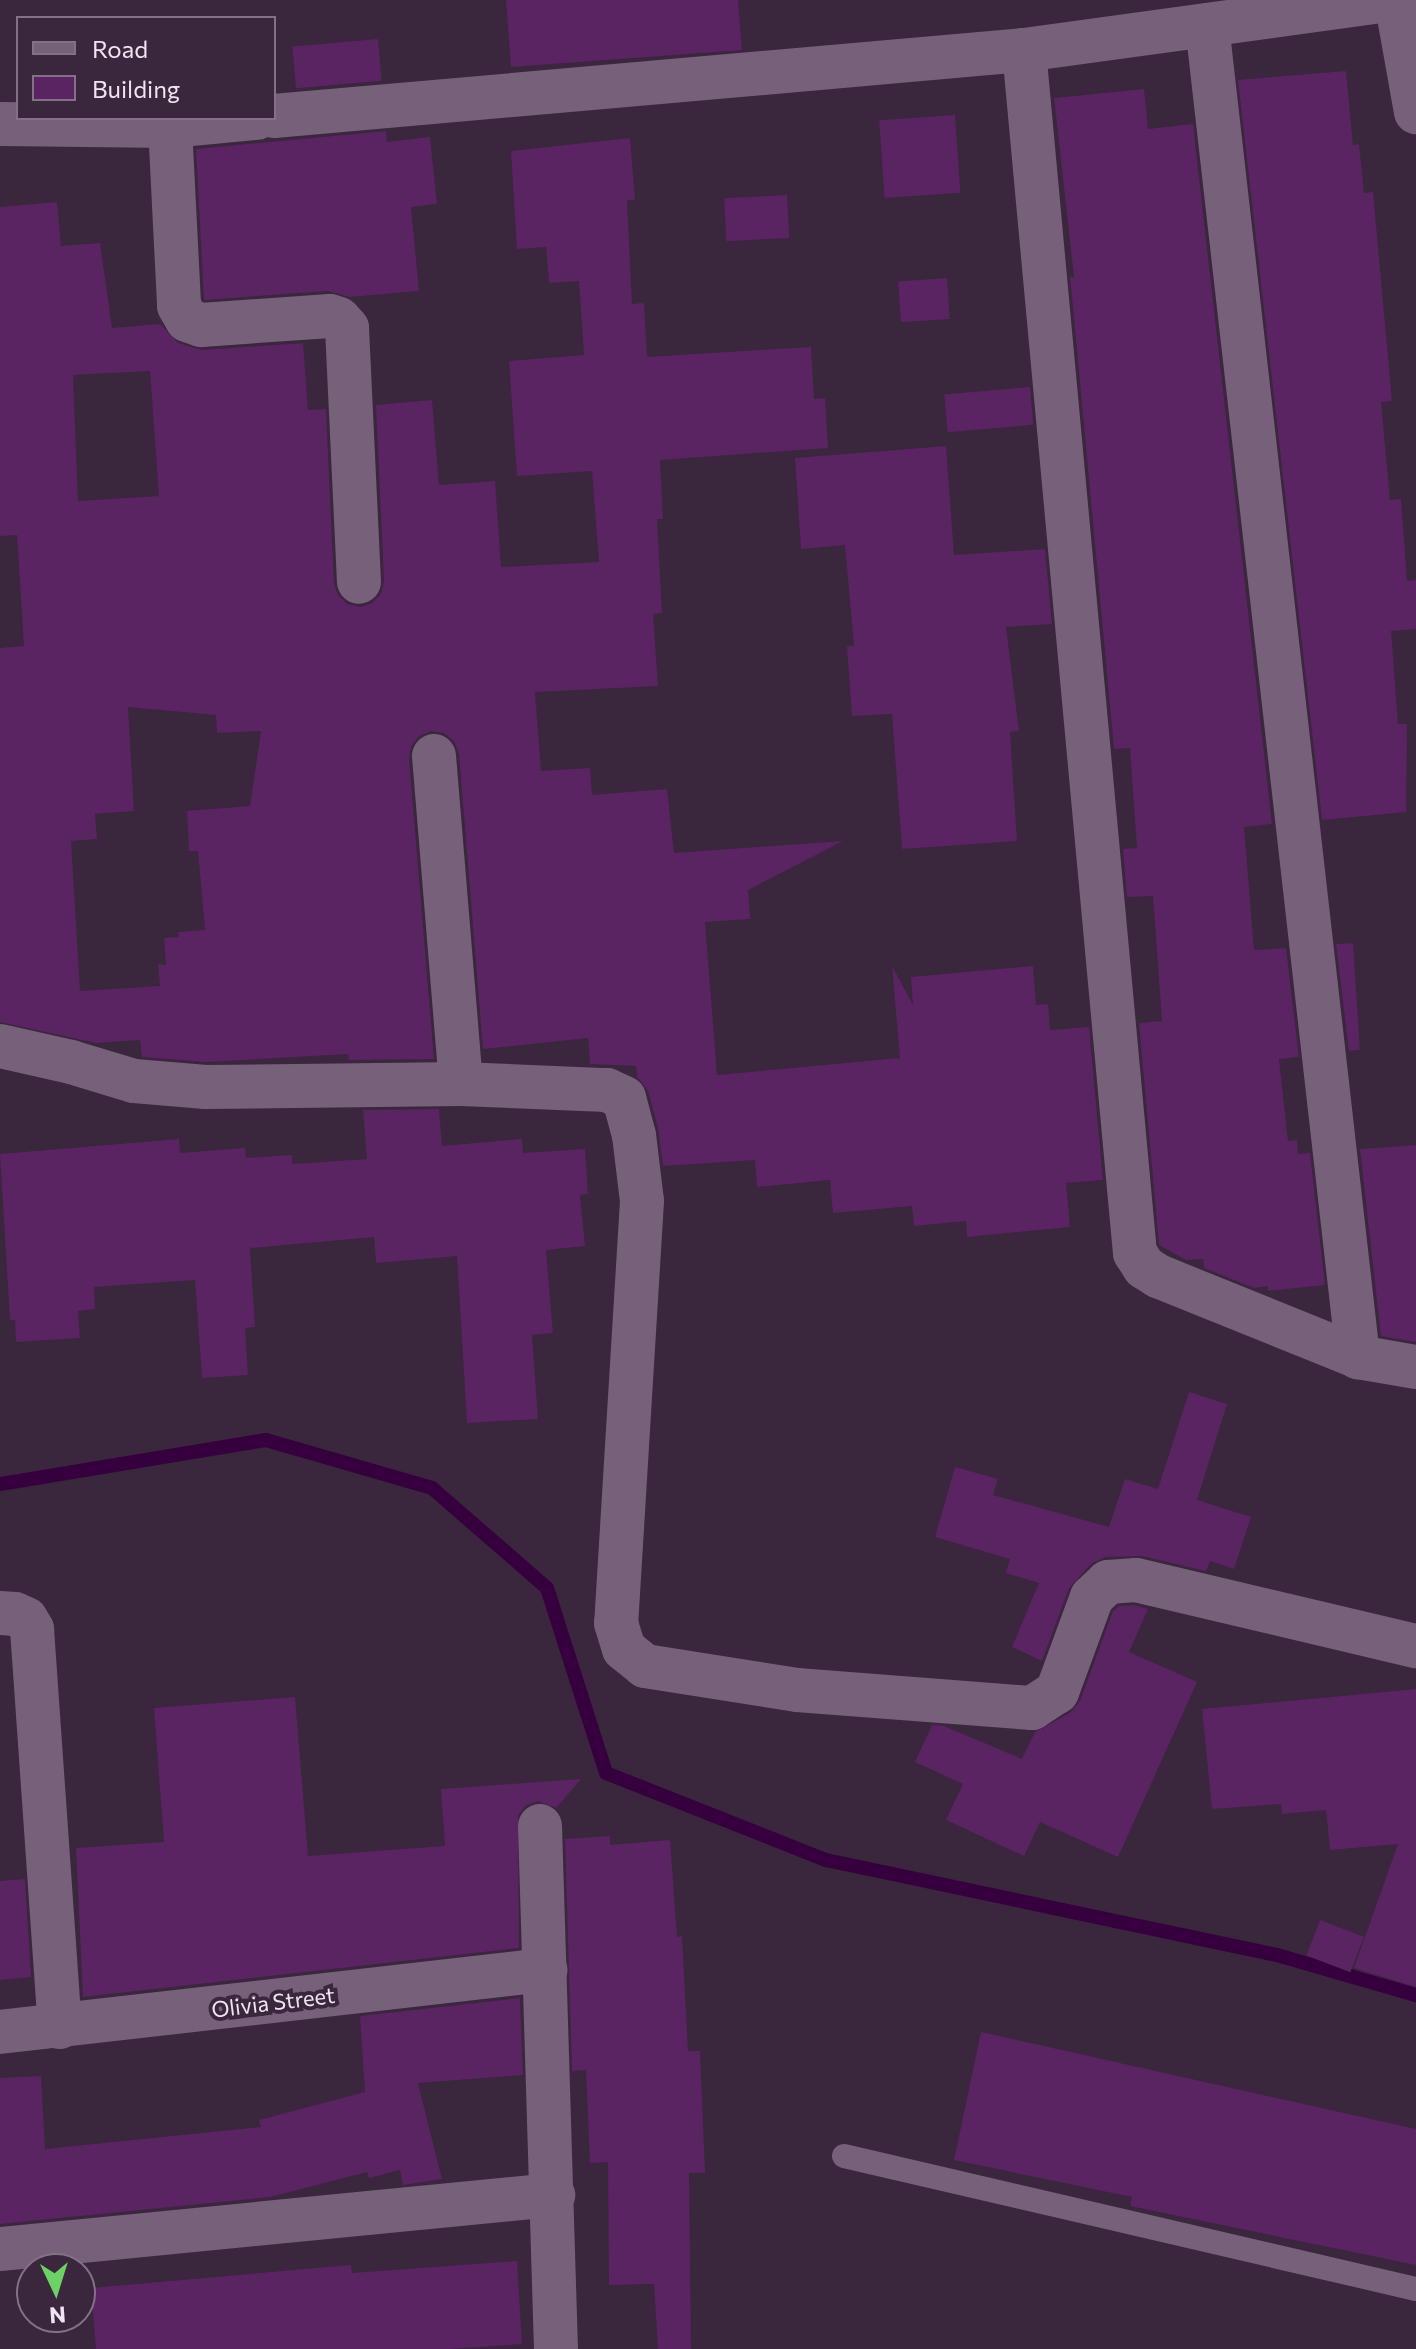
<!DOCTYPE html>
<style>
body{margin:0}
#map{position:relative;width:1416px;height:2349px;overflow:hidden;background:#3a263d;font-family:Commissioner,sans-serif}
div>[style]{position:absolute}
.stream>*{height:14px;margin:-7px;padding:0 7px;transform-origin:7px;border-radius:7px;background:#36003e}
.building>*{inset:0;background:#5a2362;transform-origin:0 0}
.lane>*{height:24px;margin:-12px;padding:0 12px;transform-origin:12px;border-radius:12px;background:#77607a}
.street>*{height:44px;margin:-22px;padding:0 22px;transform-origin:22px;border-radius:22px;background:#77607a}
span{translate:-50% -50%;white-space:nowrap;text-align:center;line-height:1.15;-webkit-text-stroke:8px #3a263d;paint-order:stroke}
.street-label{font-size:22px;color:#f1e4f2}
.legend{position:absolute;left:16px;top:16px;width:260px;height:104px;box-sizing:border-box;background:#3a263d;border:2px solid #837285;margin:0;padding:10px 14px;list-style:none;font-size:24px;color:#f1e4f2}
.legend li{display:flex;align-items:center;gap:16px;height:40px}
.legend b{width:40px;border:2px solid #837285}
.north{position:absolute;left:16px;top:2253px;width:80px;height:80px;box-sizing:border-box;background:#3a263d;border:2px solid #837285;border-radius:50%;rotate:176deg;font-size:22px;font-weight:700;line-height:32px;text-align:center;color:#f1e4f2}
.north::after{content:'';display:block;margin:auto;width:28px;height:36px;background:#6bd363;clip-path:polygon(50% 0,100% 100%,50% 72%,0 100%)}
</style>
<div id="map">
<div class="stream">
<div style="left:0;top:1484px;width:270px;rotate:-9.4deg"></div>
<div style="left:266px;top:1440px;width:173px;rotate:16.1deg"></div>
<div style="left:432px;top:1488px;width:152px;rotate:41deg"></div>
<div style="left:547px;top:1588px;width:194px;rotate:72.3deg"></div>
<div style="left:606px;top:1773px;width:237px;rotate:21.6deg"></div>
<div style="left:826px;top:1860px;width:461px;rotate:11.9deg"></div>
<div style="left:1277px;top:1955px;width:145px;rotate:16.1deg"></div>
</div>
<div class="building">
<div style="clip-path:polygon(506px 0,738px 0,742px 50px,511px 67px)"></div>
<div style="left:378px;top:39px;width:42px;height:86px;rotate:85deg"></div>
<div style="clip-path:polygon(1346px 71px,1353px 145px,1359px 144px,1364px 193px,1373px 192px,1392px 401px,1381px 402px,1390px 500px,1401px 499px,1407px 581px,1416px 580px,1416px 629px,1391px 631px,1398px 724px,1407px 724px,1406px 812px,1322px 820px,1238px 80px)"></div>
<div style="clip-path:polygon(1144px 89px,1148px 129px,1193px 124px,1272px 824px,1244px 827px,1254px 950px,1286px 948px,1299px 1057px,1279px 1059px,1288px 1141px,1297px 1140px,1298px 1154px,1310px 1153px,1325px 1285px,1268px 1291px,1268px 1286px,1254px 1288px,1204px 1268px,1203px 1259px,1186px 1260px,1159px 1245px,1139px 1023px,1162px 1021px,1153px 896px,1127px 897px,1123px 849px,1137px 848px,1130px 748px,1114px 749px,1072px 296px,1070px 277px,1074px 277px,1054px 98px)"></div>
<div style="left:955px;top:115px;width:78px;height:76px;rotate:86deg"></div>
<div style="clip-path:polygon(386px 131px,387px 142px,430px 137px,437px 204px,411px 207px,419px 291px,350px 297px,328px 291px,204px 300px,196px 149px)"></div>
<div style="clip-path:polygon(evenodd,630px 138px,635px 200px,627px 200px,632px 304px,644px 303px,647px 357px,811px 347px,814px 399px,825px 398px,828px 448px,660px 460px,663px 519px,657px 519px,662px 613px,653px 614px,658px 686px,535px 692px,541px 771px,590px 768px,592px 795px,667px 789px,674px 853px,843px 841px,748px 890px,750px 919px,705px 922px,717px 1075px,900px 1058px,892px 966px,913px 1005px,911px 977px,1033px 966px,1036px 1005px,1048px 1004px,1050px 1030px,1089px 1027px,1103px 1180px,1066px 1183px,1070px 1227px,967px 1237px,966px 1221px,914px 1226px,912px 1206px,833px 1213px,830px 1180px,757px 1187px,755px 1160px,663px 1166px,658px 1128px,648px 1091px,637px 1077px,636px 1066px,590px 1064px,588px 1038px,483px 1049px,459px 754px,454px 741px,444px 733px,431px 731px,419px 736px,411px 746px,409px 758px,434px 1059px,349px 1060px,348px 1054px,207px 1062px,142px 1057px,140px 1040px,96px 1043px,0 1022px,0 648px,24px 646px,17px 535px,0 536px,0 207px,57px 202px,61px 246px,100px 243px,112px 328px,160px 324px,178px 343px,202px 350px,303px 343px,308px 410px,326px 409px,334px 584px,338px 595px,347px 604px,361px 607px,372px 603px,381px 594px,384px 581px,376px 405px,432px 400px,439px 485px,495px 481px,501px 567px,599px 562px,592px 471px,517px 476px,509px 361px,584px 355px,579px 281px,549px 283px,546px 247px,517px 249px,511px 151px,630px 138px,150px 371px,159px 496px,78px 501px,73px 375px,150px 371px,630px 138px,128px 707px,216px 715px,217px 733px,261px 731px,250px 806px,187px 811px,189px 851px,198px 851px,205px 930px,178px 932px,179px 937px,164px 938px,166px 965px,158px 964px,160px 986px,80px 991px,71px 841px,97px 839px,95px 814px,134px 811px,128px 707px)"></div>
<div style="left:787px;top:195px;width:43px;height:63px;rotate:87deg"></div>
<div style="left:947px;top:278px;width:41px;height:49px;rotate:86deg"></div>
<div style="left:1030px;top:387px;width:38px;height:86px;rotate:85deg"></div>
<div style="clip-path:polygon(946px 446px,954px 555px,1045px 549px,1052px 624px,1006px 627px,1019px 731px,1010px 732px,1017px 841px,902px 849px,892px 714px,852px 716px,847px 646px,854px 646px,845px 545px,801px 549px,795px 458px)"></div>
<div style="clip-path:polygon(1353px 943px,1360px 1050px,1349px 1051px,1336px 944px)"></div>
<div style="clip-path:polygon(439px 1109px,442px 1146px,522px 1139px,523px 1153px,585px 1149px,588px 1194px,580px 1195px,585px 1246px,546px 1250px,553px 1333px,532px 1335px,538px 1419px,467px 1423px,457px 1256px,376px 1263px,374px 1237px,250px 1248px,255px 1327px,245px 1328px,248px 1375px,202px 1378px,195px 1280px,94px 1287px,95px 1309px,78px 1311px,80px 1338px,16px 1342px,15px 1320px,10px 1320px,0 1154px,179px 1139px,180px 1153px,245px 1148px,246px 1158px,292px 1155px,292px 1164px,367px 1159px,363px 1110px)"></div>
<div style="clip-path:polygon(1416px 1145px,1416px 1342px,1381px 1336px,1360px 1149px)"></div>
<div style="clip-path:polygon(1189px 1392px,1227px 1404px,1197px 1500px,1251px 1517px,1234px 1569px,1210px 1561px,1206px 1571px,1142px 1556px,1105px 1557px,1091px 1564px,1069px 1588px,1042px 1661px,1012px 1647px,1039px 1583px,1006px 1573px,1010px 1559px,935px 1537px,955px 1467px,998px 1479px,993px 1495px,1109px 1527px,1125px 1479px,1158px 1489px)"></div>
<div style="clip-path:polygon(1134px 1605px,1148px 1609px,1129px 1652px,1197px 1682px,1118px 1857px,1040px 1822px,1024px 1856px,946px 1820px,963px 1784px,915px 1762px,932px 1725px,944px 1726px,1022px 1759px,1035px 1732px,1070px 1713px,1080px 1701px,1113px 1611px,1119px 1606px)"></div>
<div style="clip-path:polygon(1416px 1689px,1416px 1987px,1354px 1968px,1398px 1844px,1330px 1850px,1326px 1810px,1282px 1814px,1281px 1804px,1212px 1809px,1202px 1709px)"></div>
<div style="clip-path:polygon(295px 1697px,308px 1856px,445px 1846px,441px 1789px,581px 1779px,556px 1808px,538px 1801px,526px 1805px,518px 1815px,519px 1948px,83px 1997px,76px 1848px,164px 1842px,154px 1708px)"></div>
<div style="clip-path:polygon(610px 1836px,610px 1845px,670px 1840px,677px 1937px,682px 1936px,688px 2051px,700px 2051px,705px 2173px,689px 2173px,691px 2349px,658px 2349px,654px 2284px,609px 2285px,608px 2162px,590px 2163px,586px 2070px,572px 2071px,565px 1839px)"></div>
<div style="clip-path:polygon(25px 1879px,31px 1977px,0 1980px,0 1881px)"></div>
<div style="left:1320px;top:1920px;width:47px;height:38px;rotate:21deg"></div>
<div style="clip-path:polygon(520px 1998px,523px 2075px,418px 2083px,442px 2179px,403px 2185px,400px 2170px,369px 2178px,367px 2172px,270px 2197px,0 2224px,0 2078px,41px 2076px,45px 2149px,261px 2127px,259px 2120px,365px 2092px,360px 2016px)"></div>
<div style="clip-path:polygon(981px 2032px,1416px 2129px,1416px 2265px,1130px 2206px,1132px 2197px,954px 2160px)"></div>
<div style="clip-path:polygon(517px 2261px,522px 2344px,449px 2349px,96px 2349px,91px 2288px,351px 2265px,352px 2273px)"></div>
</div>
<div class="lane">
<div style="left:844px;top:2156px;width:587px;rotate:13.09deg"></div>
</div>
<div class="street">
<div style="left:1396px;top:0;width:114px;rotate:79.9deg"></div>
<div style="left:1207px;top:25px;width:1341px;rotate:83.53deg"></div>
<div style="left:1024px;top:50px;width:1208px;rotate:84.73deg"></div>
<div style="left:1135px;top:1253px;width:17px;rotate:57deg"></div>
<div style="left:1144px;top:1267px;width:17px;rotate:33deg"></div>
<div style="left:1158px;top:1276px;width:216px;rotate:22deg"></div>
<div style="left:1358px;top:1357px;width:59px;rotate:9.8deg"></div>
<div style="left:274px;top:116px;width:753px;rotate:-5.03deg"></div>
<div style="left:1024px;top:50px;width:368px;rotate:-7.8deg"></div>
<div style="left:0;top:124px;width:170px;rotate:0.7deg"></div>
<div style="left:170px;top:126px;width:87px;rotate:-5.3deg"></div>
<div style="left:170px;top:126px;width:180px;rotate:87.1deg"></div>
<div style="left:179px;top:306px;width:16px;rotate:60deg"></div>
<div style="left:187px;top:320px;width:15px;rotate:20deg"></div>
<div style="left:201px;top:325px;width:129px;rotate:-4deg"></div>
<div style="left:330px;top:316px;width:9px;rotate:18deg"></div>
<div style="left:339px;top:319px;width:12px;rotate:48deg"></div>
<div style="left:347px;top:328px;width:254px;rotate:87.3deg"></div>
<div style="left:434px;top:756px;width:329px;rotate:85.3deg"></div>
<div style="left:0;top:1046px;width:73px;rotate:12.7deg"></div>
<div style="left:71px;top:1062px;width:66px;rotate:16.8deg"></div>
<div style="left:134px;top:1081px;width:72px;rotate:4.8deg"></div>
<div style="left:206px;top:1087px;width:255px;rotate:-0.7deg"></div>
<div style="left:461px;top:1084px;width:146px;rotate:2.4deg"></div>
<div style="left:607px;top:1090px;width:19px;rotate:25deg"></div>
<div style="left:624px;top:1098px;width:38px;rotate:75deg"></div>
<div style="left:634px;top:1135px;width:66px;rotate:83.1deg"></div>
<div style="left:642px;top:1201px;width:423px;rotate:93.5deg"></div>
<div style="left:616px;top:1623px;width:27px;rotate:73deg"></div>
<div style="left:624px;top:1649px;width:27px;rotate:39deg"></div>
<div style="left:645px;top:1666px;width:154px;rotate:9deg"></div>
<div style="left:797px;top:1690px;width:236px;rotate:4.4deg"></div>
<div style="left:1032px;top:1708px;width:30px;rotate:-33deg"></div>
<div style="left:1057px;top:1692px;width:101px;rotate:-69.8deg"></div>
<div style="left:1092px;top:1597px;width:22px;rotate:-43deg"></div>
<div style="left:1108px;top:1582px;width:28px;rotate:-4deg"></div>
<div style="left:1136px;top:1580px;width:288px;rotate:13.3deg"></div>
<div style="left:0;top:1613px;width:15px;rotate:4deg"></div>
<div style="left:15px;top:1614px;width:12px;rotate:24deg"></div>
<div style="left:26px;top:1619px;width:12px;rotate:59deg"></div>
<div style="left:32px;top:1629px;width:399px;rotate:86deg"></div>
<div style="left:540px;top:1826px;width:523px;rotate:88.25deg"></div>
<div style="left:0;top:2032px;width:549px;rotate:-6.49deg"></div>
<div style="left:0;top:2249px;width:556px;rotate:-5.58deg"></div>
</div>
<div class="street-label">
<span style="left:273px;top:2002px;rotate:-7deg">Olivia Street</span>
</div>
<ul class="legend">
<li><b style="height:10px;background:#77607a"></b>Road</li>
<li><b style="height:22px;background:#5a2362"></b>Building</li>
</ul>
<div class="north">N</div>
</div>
